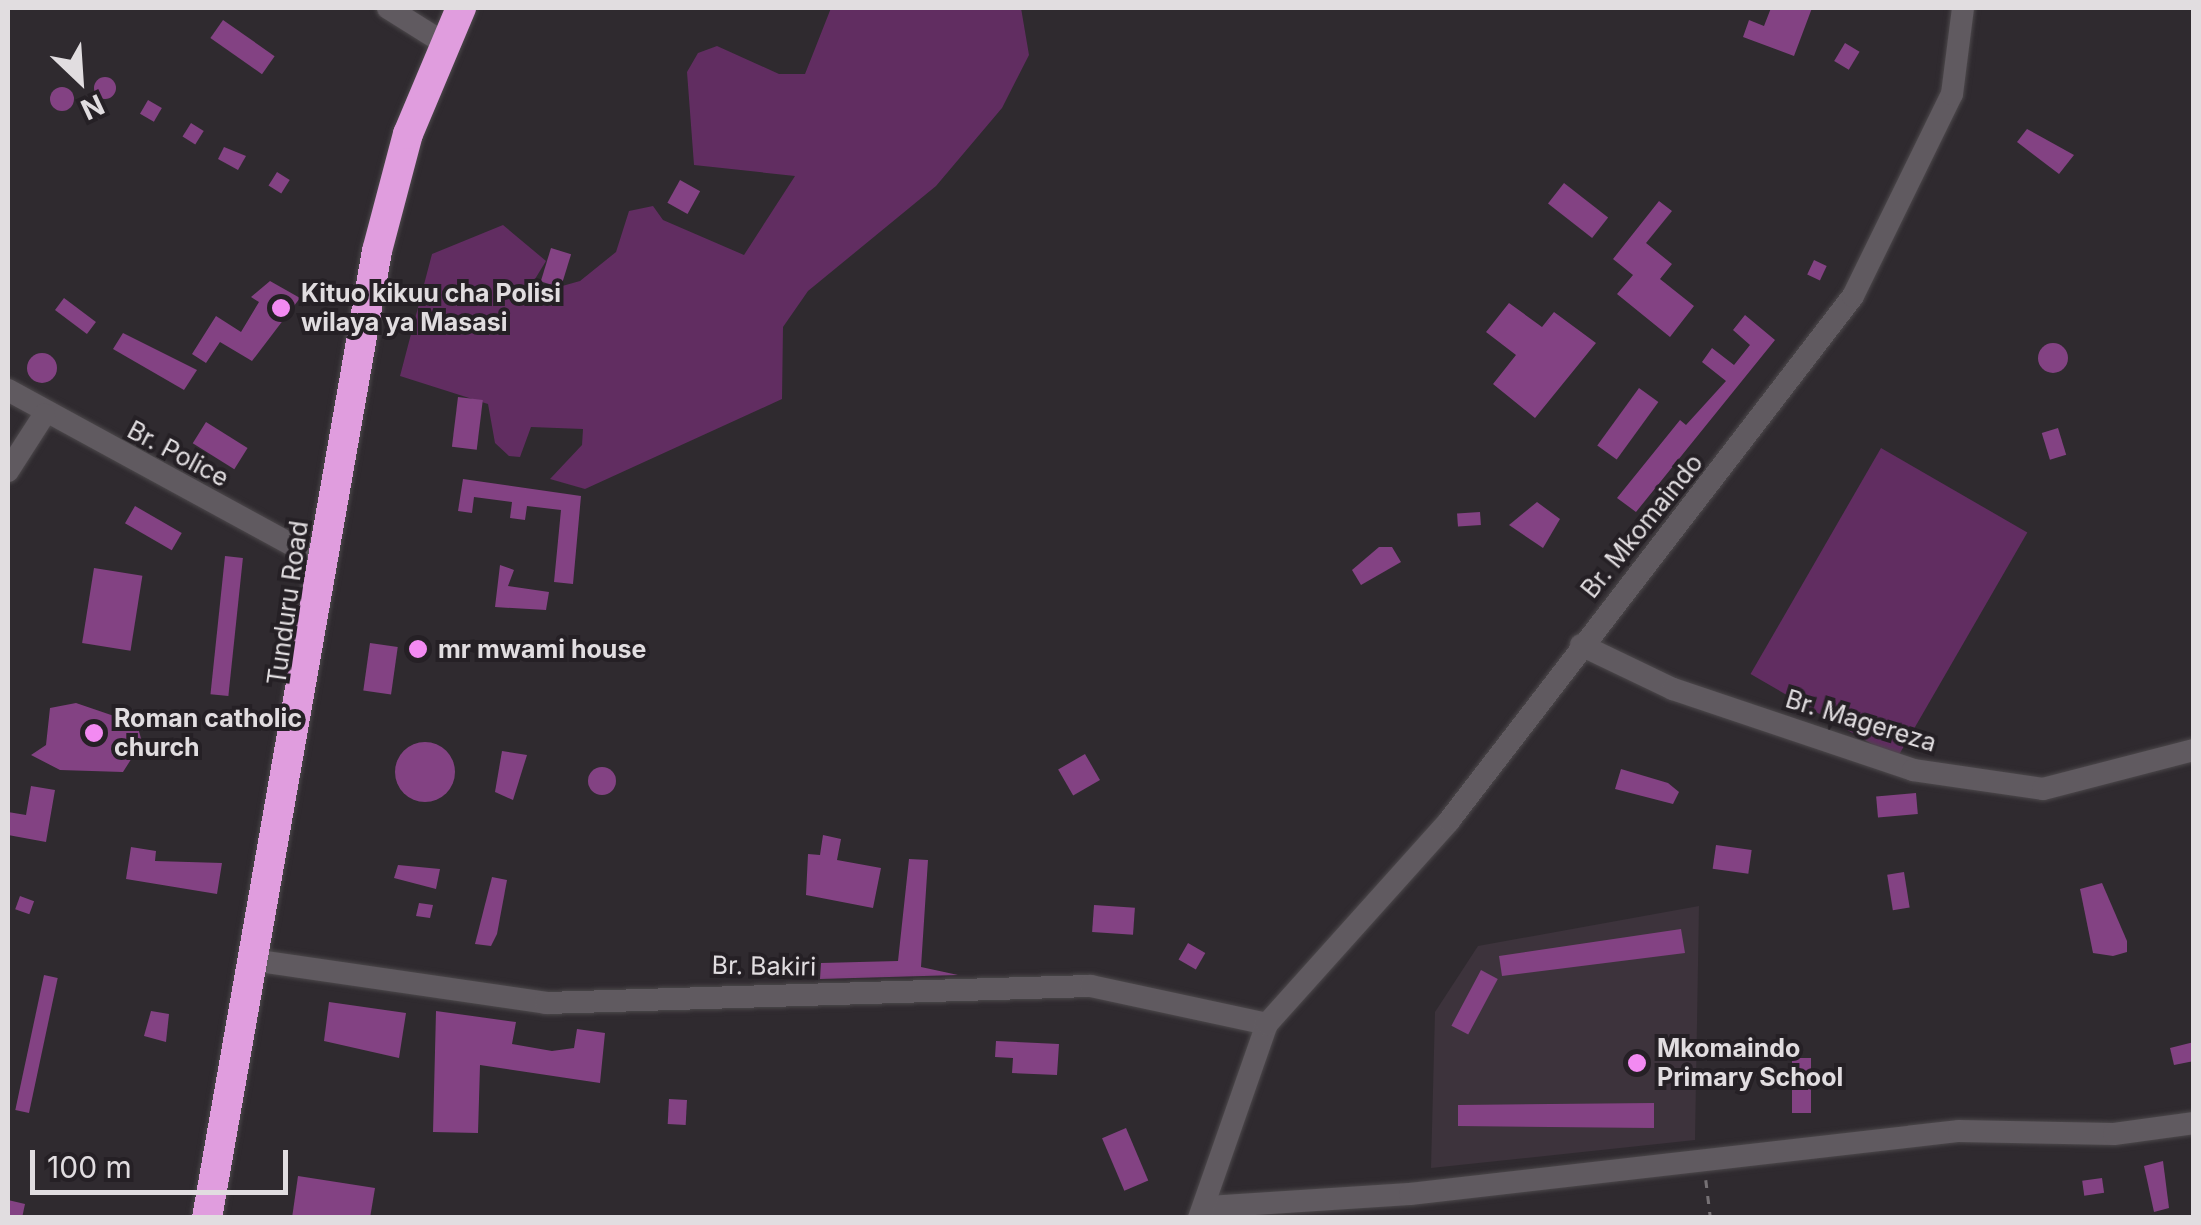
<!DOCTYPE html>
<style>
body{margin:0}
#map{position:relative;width:2201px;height:1225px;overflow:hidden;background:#2f2a2f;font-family:Inter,sans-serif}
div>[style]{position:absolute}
.built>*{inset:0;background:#3d333c}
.green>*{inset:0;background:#612d61;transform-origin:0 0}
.building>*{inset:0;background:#834283;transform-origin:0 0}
.round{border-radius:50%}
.path>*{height:2.5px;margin-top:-1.25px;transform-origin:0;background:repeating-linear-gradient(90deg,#767175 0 8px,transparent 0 16px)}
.roads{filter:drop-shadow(0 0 2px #4c484b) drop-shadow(0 0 2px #4c484b)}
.minor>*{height:22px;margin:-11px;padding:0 11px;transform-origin:11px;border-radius:11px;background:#605a60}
.highway>*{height:30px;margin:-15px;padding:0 15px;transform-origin:15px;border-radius:15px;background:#e09dde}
.dots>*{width:28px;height:28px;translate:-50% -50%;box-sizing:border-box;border:5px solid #252025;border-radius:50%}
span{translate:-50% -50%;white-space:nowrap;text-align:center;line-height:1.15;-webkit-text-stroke:8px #252025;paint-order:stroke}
.poi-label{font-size:25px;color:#e1dde0;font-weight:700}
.left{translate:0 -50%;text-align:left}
.street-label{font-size:25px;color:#e1dde0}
.frame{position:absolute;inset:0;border:10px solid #e1dde0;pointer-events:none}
.north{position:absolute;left:30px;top:30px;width:100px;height:100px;-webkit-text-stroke:8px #252025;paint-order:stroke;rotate:155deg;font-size:28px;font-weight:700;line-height:40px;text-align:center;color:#e1dde0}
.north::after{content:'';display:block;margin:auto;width:35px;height:45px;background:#e1dde0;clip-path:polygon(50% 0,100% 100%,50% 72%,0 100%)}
.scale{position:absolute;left:30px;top:1150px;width:258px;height:45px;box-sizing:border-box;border:5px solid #e1dde0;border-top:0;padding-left:12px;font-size:30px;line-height:35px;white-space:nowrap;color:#e1dde0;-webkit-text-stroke:8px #252025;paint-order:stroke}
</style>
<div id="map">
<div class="built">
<div style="clip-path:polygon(1699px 906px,1695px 1140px,1431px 1168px,1435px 1012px,1478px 946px)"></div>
</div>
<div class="green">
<div style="clip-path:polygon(831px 8px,1021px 8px,1029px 55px,1002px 108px,936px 186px,808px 291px,783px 327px,782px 399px,585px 489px,550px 479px,582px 445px,583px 429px,531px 427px,520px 457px,509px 456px,495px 443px,488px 404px,400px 376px,432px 254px,503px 225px,546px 261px,532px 284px,541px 292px,580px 281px,616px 252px,629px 211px,653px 206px,663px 220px,744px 255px,795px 176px,694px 165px,687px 72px,698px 53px,717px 46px,779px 74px,805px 74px)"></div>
<div style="left:1881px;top:448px;width:169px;height:261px;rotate:30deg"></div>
</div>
<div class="building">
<div style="clip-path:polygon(1771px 8px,1812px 8px,1794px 56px,1743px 37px,1749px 20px,1764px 26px)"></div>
<div style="left:223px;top:20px;width:63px;height:22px;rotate:35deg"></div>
<div style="left:1845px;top:43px;width:17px;height:21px;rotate:31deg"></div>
<div class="round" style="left:94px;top:77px;width:22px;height:22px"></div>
<div class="round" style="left:50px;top:87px;width:24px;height:24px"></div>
<div style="left:148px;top:100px;width:16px;height:16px;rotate:30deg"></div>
<div style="left:191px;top:123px;width:15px;height:16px;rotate:32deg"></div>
<div style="clip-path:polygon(2027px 129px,2074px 155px,2059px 174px,2017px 142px)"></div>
<div style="clip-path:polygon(224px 147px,246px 156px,238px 170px,218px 159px)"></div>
<div style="left:277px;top:172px;width:15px;height:16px;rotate:32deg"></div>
<div style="left:680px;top:180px;width:23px;height:26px;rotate:29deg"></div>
<div style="left:1564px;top:183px;width:56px;height:26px;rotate:38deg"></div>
<div style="clip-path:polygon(1659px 201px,1672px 211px,1646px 243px,1672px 264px,1660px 279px,1694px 306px,1670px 337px,1617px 294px,1633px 275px,1613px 259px)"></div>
<div style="left:551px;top:248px;width:21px;height:35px;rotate:17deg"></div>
<div style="left:1814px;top:260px;width:14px;height:16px;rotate:25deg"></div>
<div style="clip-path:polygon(270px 281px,300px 298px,252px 361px,220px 342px,206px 363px,192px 354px,216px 316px,241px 332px,259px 302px,251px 297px)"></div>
<div style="left:64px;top:298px;width:40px;height:15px;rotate:37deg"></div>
<div style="clip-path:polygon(1509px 303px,1542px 327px,1554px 312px,1596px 343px,1535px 418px,1493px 384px,1516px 355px,1486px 332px)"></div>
<div style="clip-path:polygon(1745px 315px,1775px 340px,1636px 512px,1617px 498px,1680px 420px,1686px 425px,1726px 381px,1702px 362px,1712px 348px,1734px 365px,1750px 345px,1733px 330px)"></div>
<div style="clip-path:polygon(123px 333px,197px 370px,184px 390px,113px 349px)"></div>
<div class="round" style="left:2038px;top:343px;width:30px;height:30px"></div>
<div class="round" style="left:27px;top:353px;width:30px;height:30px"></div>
<div style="left:1639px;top:388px;width:24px;height:71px;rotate:36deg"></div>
<div style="left:458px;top:397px;width:25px;height:50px;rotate:7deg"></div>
<div style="left:206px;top:422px;width:49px;height:25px;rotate:32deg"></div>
<div style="left:2058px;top:428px;width:28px;height:17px;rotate:73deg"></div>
<div style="clip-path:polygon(463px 479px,581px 496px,573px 584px,554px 582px,561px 510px,527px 506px,525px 520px,510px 518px,512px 502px,474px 497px,472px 513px,458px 511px)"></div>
<div style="clip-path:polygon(1537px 502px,1560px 519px,1543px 548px,1509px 525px)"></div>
<div style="left:135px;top:506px;width:54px;height:20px;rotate:30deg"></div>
<div style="left:1480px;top:512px;width:13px;height:23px;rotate:86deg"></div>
<div style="clip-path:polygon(1379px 547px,1392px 547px,1401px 562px,1361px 585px,1352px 570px)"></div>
<div style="left:225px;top:556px;width:18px;height:139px;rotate:6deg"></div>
<div style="clip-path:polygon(500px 565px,514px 570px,508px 586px,549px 592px,546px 610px,495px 607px)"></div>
<div style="left:94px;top:568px;width:49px;height:76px;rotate:9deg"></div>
<div style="left:370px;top:643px;width:28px;height:48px;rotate:8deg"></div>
<div style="clip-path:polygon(76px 703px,117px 717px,120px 706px,133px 710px,142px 742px,123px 772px,60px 770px,31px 755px,46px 745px,50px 708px)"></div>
<div class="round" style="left:395px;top:742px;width:60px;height:60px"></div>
<div style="clip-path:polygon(502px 751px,527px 755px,513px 800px,495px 792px)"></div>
<div style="left:1085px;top:754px;width:30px;height:31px;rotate:60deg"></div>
<div class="round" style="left:588px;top:767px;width:28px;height:28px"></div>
<div style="clip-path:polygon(1621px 769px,1668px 783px,1679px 792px,1673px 804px,1615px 789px)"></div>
<div style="clip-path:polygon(31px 786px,55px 790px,46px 842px,8px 835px,8px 812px,26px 815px)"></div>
<div style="left:1916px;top:793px;width:21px;height:40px;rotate:85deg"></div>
<div style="clip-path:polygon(823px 835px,841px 839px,837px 860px,881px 868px,873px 908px,806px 895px,808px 854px,820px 855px)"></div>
<div style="left:1716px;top:845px;width:36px;height:24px;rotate:8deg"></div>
<div style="clip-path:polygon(131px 847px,156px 851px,155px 861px,222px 863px,217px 894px,126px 879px)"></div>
<div style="clip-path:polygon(909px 859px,928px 860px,921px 967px,958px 975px,820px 979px,821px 963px,898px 961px)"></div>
<div style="clip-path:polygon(398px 865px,440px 869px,436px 889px,394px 878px)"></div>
<div style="left:1904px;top:872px;width:36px;height:17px;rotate:81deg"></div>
<div style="clip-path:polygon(492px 877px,507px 880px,497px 934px,491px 946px,475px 944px)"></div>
<div style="clip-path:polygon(2102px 883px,2127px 941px,2127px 952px,2113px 956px,2093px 953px,2080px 889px)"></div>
<div style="left:20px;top:896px;width:15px;height:14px;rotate:20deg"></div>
<div style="clip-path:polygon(419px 903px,433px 905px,430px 918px,416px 916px)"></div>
<div style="left:1094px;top:905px;width:41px;height:27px;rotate:4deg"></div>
<div style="clip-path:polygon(1681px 929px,1685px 953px,1502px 976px,1499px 956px)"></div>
<div style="left:1188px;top:943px;width:20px;height:19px;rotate:30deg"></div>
<div style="left:1481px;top:970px;width:19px;height:63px;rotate:28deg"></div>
<div style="left:44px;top:975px;width:14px;height:138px;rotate:12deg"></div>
<div style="clip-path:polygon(329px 1002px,406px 1013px,399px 1058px,324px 1041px)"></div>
<div style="clip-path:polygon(151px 1011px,169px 1014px,166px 1042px,144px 1036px)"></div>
<div style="clip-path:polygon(436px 1011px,516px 1022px,512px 1044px,552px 1051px,574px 1048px,577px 1029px,605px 1033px,600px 1083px,480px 1065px,478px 1133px,433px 1132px)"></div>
<div style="clip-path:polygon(996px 1041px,1059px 1044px,1057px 1075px,1012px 1073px,1013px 1058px,995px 1057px)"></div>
<div style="clip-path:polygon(2194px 1042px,2194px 1061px,2174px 1065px,2170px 1048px)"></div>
<div style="left:1792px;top:1058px;width:19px;height:55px"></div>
<div style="left:669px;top:1099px;width:18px;height:25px;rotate:3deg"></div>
<div style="clip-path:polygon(1654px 1103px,1654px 1128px,1458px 1126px,1458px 1105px)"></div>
<div style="left:1126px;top:1128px;width:57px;height:26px;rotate:67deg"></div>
<div style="clip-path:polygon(2163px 1161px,2169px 1208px,2154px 1212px,2144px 1166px)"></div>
<div style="clip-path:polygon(298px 1176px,375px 1188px,370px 1218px,292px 1218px)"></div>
<div style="left:2102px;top:1178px;width:15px;height:20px;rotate:82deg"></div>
<div style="clip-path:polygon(8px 1200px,25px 1204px,22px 1218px,8px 1216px)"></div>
</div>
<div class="path">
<div style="left:1706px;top:1180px;width:38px;rotate:83deg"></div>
</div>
<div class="roads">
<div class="minor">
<div style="left:388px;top:8px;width:66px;rotate:32deg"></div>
<div style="left:8px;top:390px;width:361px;rotate:28.6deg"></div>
<div style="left:8px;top:471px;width:67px;rotate:-57.3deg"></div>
<div style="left:1581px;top:645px;width:102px;rotate:25.6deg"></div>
<div style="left:1673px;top:689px;width:253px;rotate:18.6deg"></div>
<div style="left:1913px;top:770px;width:131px;rotate:8.3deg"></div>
<div style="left:2043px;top:789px;width:156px;rotate:-14.5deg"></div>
<div style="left:259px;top:961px;width:290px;rotate:8.3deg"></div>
<div style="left:546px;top:1003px;width:545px;rotate:-1.79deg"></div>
<div style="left:1091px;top:986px;width:180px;rotate:12.2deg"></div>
<div style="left:1208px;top:1207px;width:202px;rotate:-3.7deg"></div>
<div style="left:1410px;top:1194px;width:553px;rotate:-6.55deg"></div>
<div style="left:1959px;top:1131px;width:155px;rotate:1.1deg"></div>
<div style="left:2114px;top:1134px;width:81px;rotate:-7.8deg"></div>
<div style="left:1199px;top:1218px;width:206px;rotate:-70.7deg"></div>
<div style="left:1267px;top:1024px;width:273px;rotate:-48.1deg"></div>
<div style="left:1449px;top:821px;width:662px;rotate:-52.42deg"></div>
<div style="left:1853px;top:296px;width:225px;rotate:-63.9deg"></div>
<div style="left:1952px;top:94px;width:87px;rotate:-82.7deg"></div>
</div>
<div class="highway">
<div style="left:207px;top:1218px;width:982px;rotate:-80.03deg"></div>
<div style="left:377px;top:251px;width:121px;rotate:-75.2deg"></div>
<div style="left:408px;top:134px;width:137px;rotate:-67.2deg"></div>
</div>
</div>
<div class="dots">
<div style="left:281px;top:308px;background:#f38af2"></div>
<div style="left:418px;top:649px;background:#f38af2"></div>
<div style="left:94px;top:733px;background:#f38af2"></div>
<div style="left:1637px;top:1063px;background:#f38af2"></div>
</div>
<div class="poi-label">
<span class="left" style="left:301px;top:308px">Kituo kikuu cha Polisi<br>wilaya ya Masasi</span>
<span class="left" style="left:438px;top:649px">mr mwami house</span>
<span class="left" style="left:114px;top:733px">Roman catholic<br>church</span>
<span class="left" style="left:1657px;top:1063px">Mkomaindo<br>Primary School</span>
</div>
<div class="street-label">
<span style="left:178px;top:454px;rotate:28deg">Br. Police</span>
<span style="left:1642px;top:526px;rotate:-51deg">Br. Mkomaindo</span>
<span style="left:288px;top:603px;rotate:-82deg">Tunduru Road</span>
<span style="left:1861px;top:721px;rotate:17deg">Br. Magereza</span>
<span style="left:764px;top:966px;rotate:1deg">Br. Bakiri</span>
</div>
<div class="frame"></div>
<div class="north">N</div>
<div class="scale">100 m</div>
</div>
